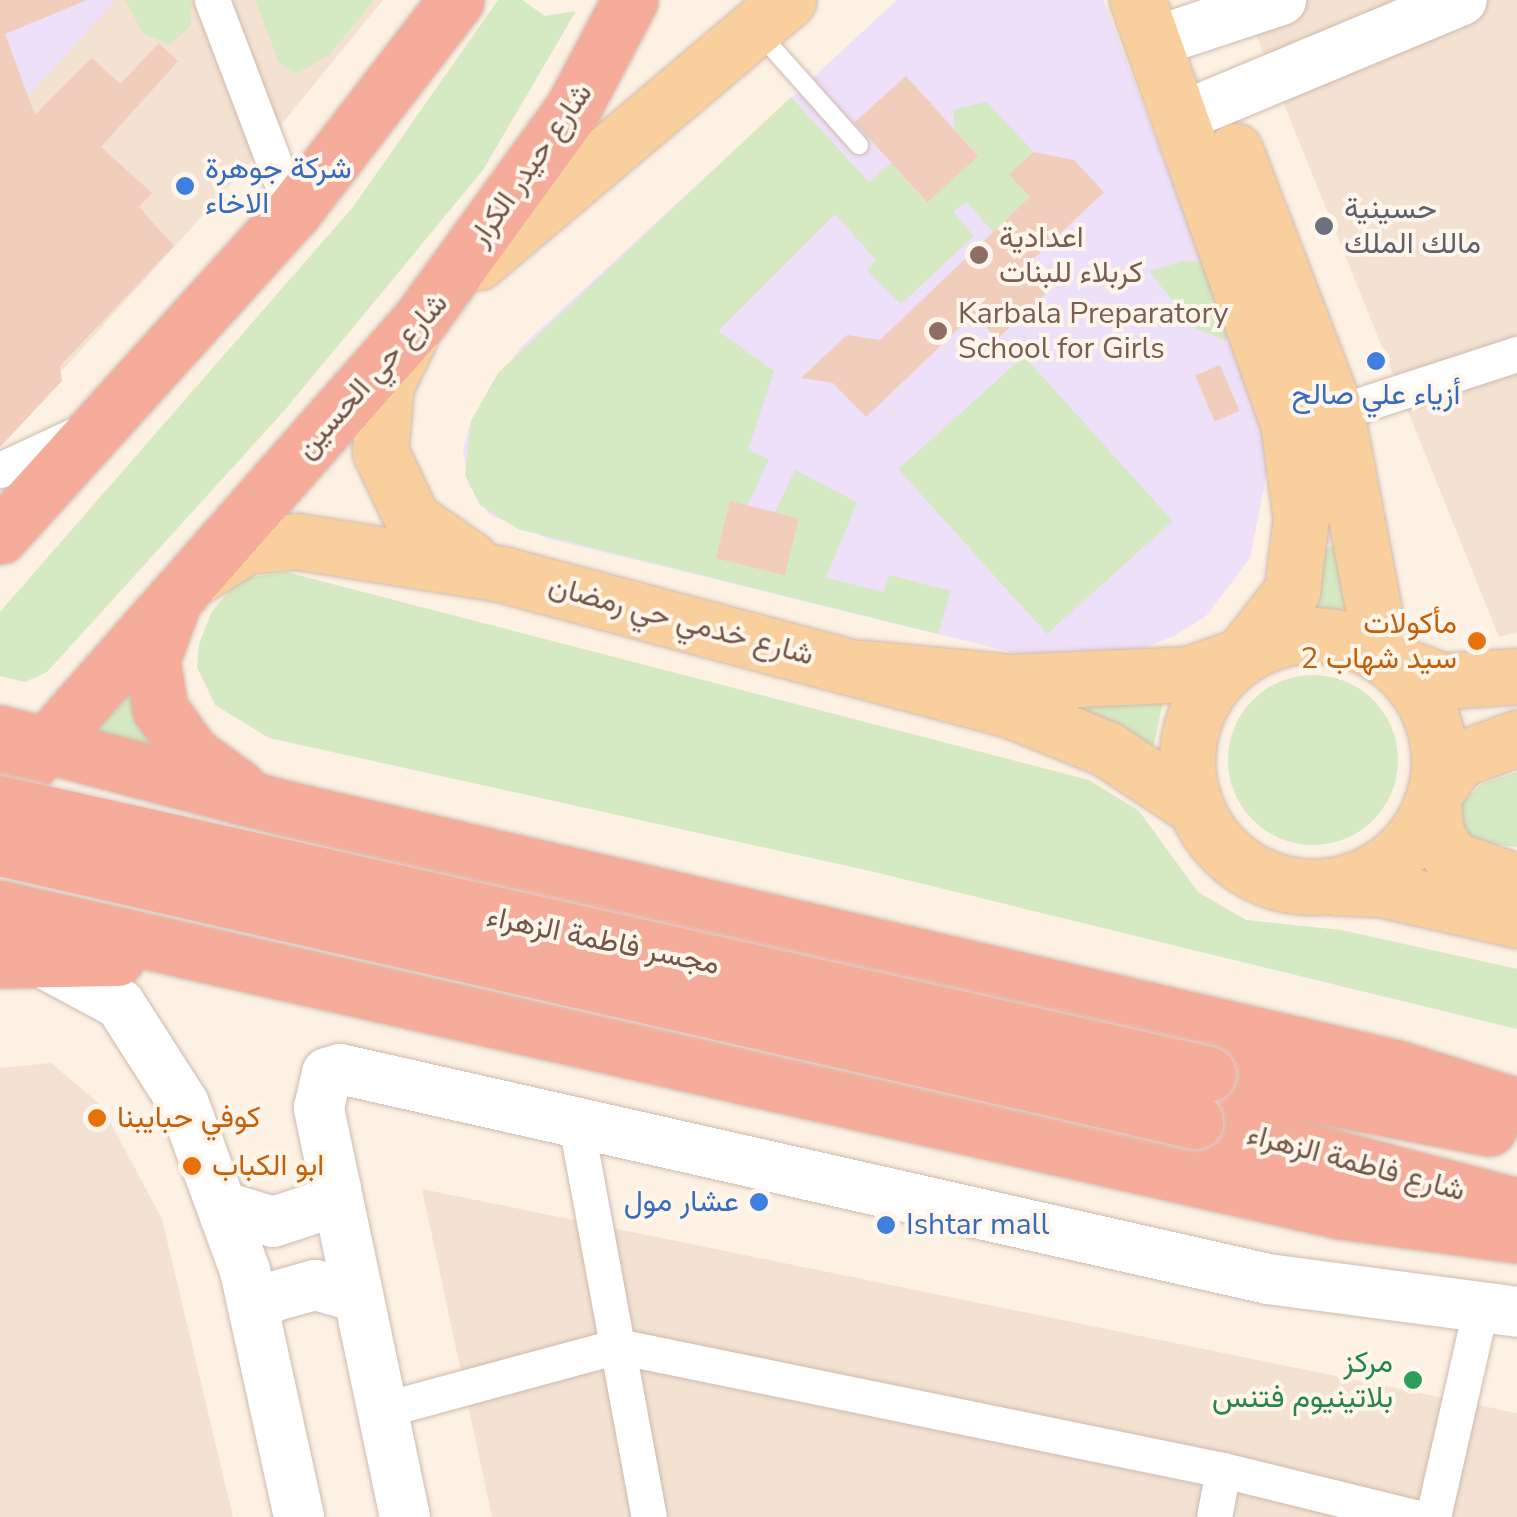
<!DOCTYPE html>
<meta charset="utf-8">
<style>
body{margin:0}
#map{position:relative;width:1517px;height:1517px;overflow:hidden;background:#fcf1e3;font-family:"Nunito Sans",Vazirmatn,sans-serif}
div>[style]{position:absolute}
.residential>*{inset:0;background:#f3e2d2}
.education>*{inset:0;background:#eee0f8}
.green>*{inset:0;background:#d5e9c2;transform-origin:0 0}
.round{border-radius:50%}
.building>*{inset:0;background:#f1cdbc;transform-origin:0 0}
.roads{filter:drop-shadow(0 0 2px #cfbaad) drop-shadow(0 0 2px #cfbaad)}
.lane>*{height:18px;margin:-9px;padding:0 9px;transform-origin:9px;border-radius:9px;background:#fff}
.street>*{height:35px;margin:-17.5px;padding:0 17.5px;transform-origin:17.5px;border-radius:17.5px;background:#fff}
.secondary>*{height:50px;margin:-25px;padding:0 25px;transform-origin:25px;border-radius:25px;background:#fff}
.primary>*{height:55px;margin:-27.5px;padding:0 27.5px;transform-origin:27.5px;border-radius:27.5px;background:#f9d09d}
.primary>.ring{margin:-27.5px;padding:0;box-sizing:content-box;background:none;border:55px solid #f9d09d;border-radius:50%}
.highway>*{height:55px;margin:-27.5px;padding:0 27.5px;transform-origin:27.5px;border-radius:27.5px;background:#f5ac9b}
.bridges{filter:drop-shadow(0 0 2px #d8d0cc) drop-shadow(0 0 2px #d8d0cc)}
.highway-bridge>*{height:55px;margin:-27.5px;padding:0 27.5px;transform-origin:27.5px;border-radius:27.5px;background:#f5ac9b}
.dots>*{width:28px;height:28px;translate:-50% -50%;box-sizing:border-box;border:5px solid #fff5ea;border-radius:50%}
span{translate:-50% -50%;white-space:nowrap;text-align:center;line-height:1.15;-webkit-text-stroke:8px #fff5ea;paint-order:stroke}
.street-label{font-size:30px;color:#73564a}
.shop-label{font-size:30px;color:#366cbe}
.left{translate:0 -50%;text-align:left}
.right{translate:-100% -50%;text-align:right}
.worship-label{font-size:30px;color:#5b616d}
.education-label{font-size:30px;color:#785e54}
.food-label{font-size:30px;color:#c56008}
.leisure-label{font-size:30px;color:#27864d}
</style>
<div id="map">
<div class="residential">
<div style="clip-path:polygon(0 0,383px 0,245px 169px,0 439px)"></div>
<div style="clip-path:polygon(1242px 0,1517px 0,1517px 632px,1499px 637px)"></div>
<div style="clip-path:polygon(51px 1063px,101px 1105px,162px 1219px,233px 1517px,0 1517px,0 1068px)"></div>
<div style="clip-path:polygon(422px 1189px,1517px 1413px,1517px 1517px,492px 1517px)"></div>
</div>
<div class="education">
<div style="clip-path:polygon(0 0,116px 0,0 126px)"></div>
<div style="clip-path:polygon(897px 0,1103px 0,1259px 406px,1270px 457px,1250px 558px,1206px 616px,1174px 636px,1138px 650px,1024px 655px,550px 539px,490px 515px,469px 485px,463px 450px,471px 421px,521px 347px)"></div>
</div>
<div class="green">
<div style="clip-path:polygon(125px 0,191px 0,191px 25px,170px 45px,143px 33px)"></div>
<div style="clip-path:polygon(255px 0,374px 0,330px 54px,296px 74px,279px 63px)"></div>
<div style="clip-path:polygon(498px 0,522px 0,545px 16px,576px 11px,483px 170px,284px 411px,47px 672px,25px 682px,0 676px,0 612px,353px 207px)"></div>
<div style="clip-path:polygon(791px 97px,869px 182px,891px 163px,926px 202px,979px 156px,955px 130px,953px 110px,986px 102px,1034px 152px,1010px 174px,1030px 197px,993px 232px,967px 202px,953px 212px,974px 236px,901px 304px,867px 270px,876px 260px,835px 214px,718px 331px,774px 371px,748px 450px,769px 459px,747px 506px,730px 502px,716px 558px,784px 575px,799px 519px,775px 512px,795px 470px,857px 502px,826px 578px,884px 592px,889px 575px,951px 591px,938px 634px,518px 529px,480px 505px,465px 475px,471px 421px,498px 373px)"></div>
<div style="clip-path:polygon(1184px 261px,1202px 262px,1230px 336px,1225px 340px,1194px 328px,1149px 271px)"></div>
<div style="left:1024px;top:356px;width:222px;height:169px;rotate:48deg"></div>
<div style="clip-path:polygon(1340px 544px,1346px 606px,1328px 617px,1312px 605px,1324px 549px)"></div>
<div style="clip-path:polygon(286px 572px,1089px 780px,1139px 811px,1198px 892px,1246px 920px,1341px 930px,1517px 969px,1517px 1029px,866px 870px,269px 738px,215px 705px,197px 667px,199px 644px,212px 611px,240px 579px)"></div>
<div style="clip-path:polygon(137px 672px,148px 749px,82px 736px)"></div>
<div class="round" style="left:1228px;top:675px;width:170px;height:170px"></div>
<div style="clip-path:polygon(1165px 692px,1153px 749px,1031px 697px)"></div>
<div style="clip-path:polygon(1517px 772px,1517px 847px,1474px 842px,1458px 822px,1460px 805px,1482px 784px)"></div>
</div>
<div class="building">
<div style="clip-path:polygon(0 0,87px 0,5px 34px,35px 115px,92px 58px,120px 84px,159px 43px,178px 61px,101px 147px,152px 193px,139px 207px,174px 246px,60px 366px,62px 381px,0 447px)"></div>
<div style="left:906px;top:76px;width:108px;height:69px;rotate:48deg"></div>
<div style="clip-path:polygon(1034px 152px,1074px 160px,1104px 192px,1028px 264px,1051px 289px,997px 339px,974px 314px,866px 417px,833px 383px,801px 378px,847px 335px,880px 340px,1030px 197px,1009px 174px)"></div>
<div style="left:1220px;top:365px;width:50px;height:27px;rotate:67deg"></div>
<div style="left:730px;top:501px;width:71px;height:59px;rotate:14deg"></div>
</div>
<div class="roads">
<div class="lane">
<div style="left:760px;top:34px;width:149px;rotate:48.3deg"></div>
</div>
<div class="street">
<div style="left:212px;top:0;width:227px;rotate:69.1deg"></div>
<div style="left:1336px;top:413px;width:190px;rotate:-18.1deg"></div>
<div style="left:0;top:470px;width:81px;rotate:-25deg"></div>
<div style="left:576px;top:1124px;width:400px;rotate:79.5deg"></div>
<div style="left:382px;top:1410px;width:244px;rotate:-15.2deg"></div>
<div style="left:617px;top:1346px;width:619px;rotate:11.56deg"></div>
<div style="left:1223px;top:1470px;width:197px;rotate:13.8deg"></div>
<div style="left:1214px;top:1517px;width:48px;rotate:-79.2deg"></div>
<div style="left:1433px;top:1517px;width:217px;rotate:-77.2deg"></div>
</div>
<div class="secondary">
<div style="left:1154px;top:42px;width:134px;rotate:-18.3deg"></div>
<div style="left:1181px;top:117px;width:304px;rotate:-22.6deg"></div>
<div style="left:38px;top:960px;width:93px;rotate:28.2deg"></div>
<div style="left:120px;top:1004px;width:119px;rotate:57.4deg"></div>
<div style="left:184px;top:1104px;width:178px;rotate:69.9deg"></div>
<div style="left:245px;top:1271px;width:252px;rotate:77.6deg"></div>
<div style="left:228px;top:1208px;width:47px;rotate:17.3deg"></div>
<div style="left:273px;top:1222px;width:48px;rotate:-18.1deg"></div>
<div style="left:319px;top:1207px;width:25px;rotate:-47deg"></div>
<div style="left:254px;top:1312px;width:23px;rotate:-40deg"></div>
<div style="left:272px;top:1297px;width:45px;rotate:-15.6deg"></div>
<div style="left:315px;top:1285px;width:45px;rotate:15.6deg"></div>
<div style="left:405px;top:1517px;width:418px;rotate:-101.9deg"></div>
<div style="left:319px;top:1108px;width:36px;rotate:-77deg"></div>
<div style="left:327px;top:1073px;width:14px;rotate:-17deg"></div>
<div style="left:340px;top:1069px;width:951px;rotate:12.75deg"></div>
<div style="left:1268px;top:1279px;width:251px;rotate:7.5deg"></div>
</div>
<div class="primary">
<div style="left:1235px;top:151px;width:281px;rotate:68.9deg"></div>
<div style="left:1336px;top:413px;width:235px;rotate:79.2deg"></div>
<div style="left:1380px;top:644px;width:24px;rotate:52deg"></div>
<div style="left:1395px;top:663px;width:50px;rotate:21deg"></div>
<div style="left:1442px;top:681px;width:75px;rotate:-3.8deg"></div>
<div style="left:478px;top:262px;width:406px;rotate:-40.2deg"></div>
<div style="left:410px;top:336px;width:55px;rotate:116.1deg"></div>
<div style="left:386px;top:385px;width:66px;rotate:95.2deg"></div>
<div style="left:380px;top:451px;width:75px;rotate:64.8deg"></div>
<div style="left:412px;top:519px;width:72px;rotate:34.8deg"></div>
<div style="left:194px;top:578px;width:61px;rotate:-31.6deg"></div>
<div style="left:246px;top:546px;width:50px;rotate:-5.7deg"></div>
<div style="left:296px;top:541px;width:208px;rotate:9.1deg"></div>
<div style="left:501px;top:574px;width:528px;rotate:14.93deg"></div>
<div style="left:1011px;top:710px;width:104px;rotate:22.1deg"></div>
<div style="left:1107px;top:749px;width:103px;rotate:33.5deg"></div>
<div class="ring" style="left:1187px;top:635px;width:197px;height:197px"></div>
<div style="left:862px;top:668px;width:148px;rotate:5.4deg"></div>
<div style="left:1009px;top:682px;width:180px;rotate:-2.5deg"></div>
<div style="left:1189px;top:674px;width:55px;rotate:-19.1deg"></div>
<div style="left:1241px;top:656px;width:83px;rotate:-51.9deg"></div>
<div style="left:1292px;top:591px;width:74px;rotate:-83deg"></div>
<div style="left:1301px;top:518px;width:96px;rotate:-97.8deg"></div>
<div style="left:1288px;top:423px;width:449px;rotate:-109.6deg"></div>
<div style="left:1438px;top:788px;width:34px;rotate:-54deg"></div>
<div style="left:1458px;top:760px;width:63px;rotate:-20.4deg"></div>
<div style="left:1433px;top:804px;width:31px;rotate:84deg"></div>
<div style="left:1436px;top:835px;width:29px;rotate:56deg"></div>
<div style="left:1452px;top:859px;width:69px;rotate:19.5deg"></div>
<div style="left:1335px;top:887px;width:46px;rotate:2.5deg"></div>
<div style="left:1381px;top:889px;width:139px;rotate:12.8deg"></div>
</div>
<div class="highway">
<div style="left:0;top:536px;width:437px;rotate:-47.9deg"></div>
<div style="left:293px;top:212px;width:267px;rotate:-52.4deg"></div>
<div style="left:171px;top:608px;width:55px;rotate:110.1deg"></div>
<div style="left:152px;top:660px;width:50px;rotate:80.7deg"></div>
<div style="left:160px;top:709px;width:55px;rotate:54.6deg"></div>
<div style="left:192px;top:754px;width:58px;rotate:35.9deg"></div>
<div style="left:0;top:733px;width:302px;rotate:14.8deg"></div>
<div style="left:292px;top:810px;width:1135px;rotate:13.14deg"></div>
<div style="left:1397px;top:1068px;width:126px;rotate:17.6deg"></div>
<div style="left:25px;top:769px;width:597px;rotate:-48.67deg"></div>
<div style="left:419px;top:321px;width:261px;rotate:-54.1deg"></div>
<div style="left:572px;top:110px;width:124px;rotate:-62.2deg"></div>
<div style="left:0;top:908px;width:1374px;rotate:12.74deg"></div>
<div style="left:1340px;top:1211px;width:179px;rotate:7.7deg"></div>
<div style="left:0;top:960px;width:117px;rotate:-1deg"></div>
<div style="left:1208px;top:1074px;width:286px;rotate:10.9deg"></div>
<div style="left:1195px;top:1121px;width:333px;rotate:14.8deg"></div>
</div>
</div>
<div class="bridges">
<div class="highway-bridge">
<div style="left:0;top:803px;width:1238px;rotate:12.64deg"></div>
<div style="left:0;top:848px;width:1226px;rotate:12.87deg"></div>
</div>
</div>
<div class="dots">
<div style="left:185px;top:186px;background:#3f7fe0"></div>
<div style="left:1324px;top:226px;background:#6b7280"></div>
<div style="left:979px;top:255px;background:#8d6e63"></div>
<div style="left:938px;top:331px;background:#8d6e63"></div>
<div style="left:1376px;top:361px;background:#3f7fe0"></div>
<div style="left:1477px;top:641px;background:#e8710a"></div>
<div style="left:97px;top:1118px;background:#e8710a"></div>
<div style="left:192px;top:1166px;background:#e8710a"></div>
<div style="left:759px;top:1202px;background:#3f7fe0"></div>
<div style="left:886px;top:1225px;background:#3f7fe0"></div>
<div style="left:1413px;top:1380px;background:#2e9e5b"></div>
</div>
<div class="street-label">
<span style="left:531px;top:165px;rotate:-55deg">شارع حيدر الكرار</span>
<span style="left:372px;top:376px;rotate:-48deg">شارع حي الحسين</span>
<span style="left:681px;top:621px;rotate:15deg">شارع خدمي حي رمضان</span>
<span style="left:603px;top:941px;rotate:12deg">مجسر فاطمة الزهراء</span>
<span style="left:1356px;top:1163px;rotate:15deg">شارع فاطمة الزهراء</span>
</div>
<div class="shop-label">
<span class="left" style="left:205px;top:186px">شركة جوهرة<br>الاخاء</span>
<span style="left:1376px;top:395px">أزياء علي صالح</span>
<span class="right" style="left:739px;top:1202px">عشار مول</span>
<span class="left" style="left:906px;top:1225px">Ishtar mall</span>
</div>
<div class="worship-label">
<span class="left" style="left:1344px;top:226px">حسينية<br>مالك الملك</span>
</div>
<div class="education-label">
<span class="left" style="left:999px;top:255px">اعدادية<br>كربلاء للبنات</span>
<span class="left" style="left:958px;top:331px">Karbala Preparatory<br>School for Girls</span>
</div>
<div class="food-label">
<span class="right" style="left:1457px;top:641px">مأكولات<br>سيد شهاب 2</span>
<span class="left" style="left:117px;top:1118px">كوفي حبايبنا</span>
<span class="left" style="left:212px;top:1166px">ابو الكباب</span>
</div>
<div class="leisure-label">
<span class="right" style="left:1393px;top:1380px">مركز<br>بلاتينيوم فتنس</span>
</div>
</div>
